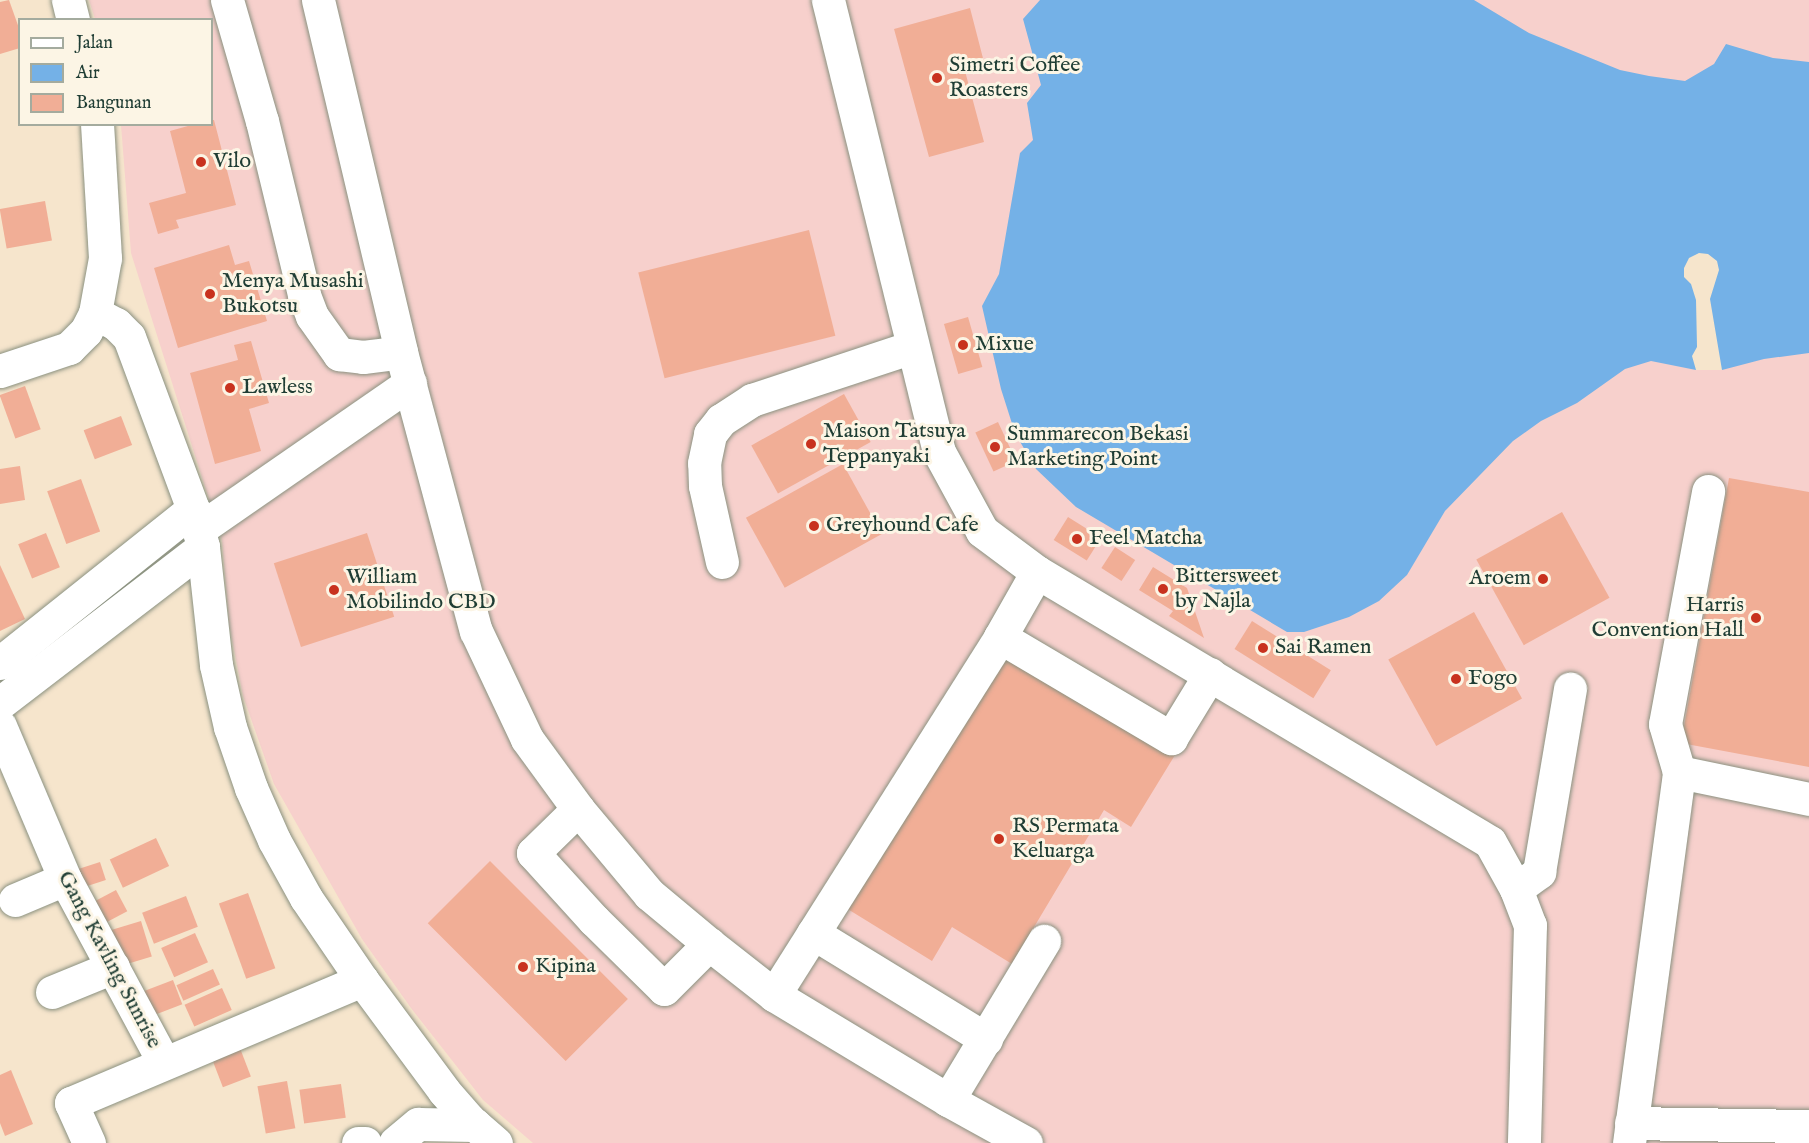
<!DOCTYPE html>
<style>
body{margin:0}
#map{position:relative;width:1809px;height:1143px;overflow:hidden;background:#f6e5cc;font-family:"IM FELL English",serif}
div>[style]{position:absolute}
.built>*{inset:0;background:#f7d0cc}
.water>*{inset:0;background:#74b1e7}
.pier>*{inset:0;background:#f6e5cc}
.building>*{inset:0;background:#f1ae96;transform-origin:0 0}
.roads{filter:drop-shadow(0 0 2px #8a9180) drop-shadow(0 0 2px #8a9180)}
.minor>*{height:33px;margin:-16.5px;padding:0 16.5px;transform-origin:16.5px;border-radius:16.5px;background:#fff}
.dots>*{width:16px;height:16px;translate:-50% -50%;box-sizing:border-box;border:3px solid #fcf5e5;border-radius:50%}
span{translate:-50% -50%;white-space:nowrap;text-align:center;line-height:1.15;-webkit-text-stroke:6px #fcf5e5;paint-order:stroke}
.poi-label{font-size:22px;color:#1f3d34}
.left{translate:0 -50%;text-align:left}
.right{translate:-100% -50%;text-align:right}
.street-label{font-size:22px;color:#1f3d34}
.legend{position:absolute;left:18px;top:18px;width:195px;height:108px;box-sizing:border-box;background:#fcf5e5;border:2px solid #a4ab9e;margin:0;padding:8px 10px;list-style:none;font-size:18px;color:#1f3d34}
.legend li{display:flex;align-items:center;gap:12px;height:30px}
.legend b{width:30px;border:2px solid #a4ab9e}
</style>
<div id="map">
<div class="built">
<div style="clip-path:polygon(89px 0,1809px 0,1809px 1143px,533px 1143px,483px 1100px,411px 1008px,362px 939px,274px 784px,243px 696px,229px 624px,222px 541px,131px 253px,121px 125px,212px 124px,212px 20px,95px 19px)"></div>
</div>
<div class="water">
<div style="clip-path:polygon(1040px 0,1474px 0,1529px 33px,1620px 70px,1649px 76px,1685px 81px,1714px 64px,1726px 44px,1773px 58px,1809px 62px,1809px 353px,1764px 359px,1722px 370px,1696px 370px,1651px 361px,1625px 369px,1577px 403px,1541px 421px,1513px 441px,1445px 511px,1407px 575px,1379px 601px,1349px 617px,1304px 632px,1287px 632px,1076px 507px,1036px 469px,1015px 433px,1001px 389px,982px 306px,999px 274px,1020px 153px,1033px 140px,1027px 103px,1041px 85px,1023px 19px)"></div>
</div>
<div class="pier">
<div style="clip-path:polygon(1699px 253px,1708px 254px,1717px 261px,1719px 270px,1710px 299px,1722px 370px,1696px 370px,1692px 356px,1697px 347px,1696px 300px,1691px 284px,1684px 277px,1684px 268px,1689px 258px)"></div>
</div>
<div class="building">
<div style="clip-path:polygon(9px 0,20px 31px,20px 48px,0 54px,0 2px)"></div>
<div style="clip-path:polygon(970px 8px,985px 66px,965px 71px,984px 142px,929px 157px,894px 29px)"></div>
<div style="clip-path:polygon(212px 120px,214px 120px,236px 205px,176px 220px,179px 228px,158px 234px,149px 203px,186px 193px,170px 131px,195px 124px,212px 124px)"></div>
<div style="left:45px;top:201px;width:40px;height:46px;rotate:80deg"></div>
<div style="left:809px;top:230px;width:109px;height:176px;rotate:76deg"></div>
<div style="clip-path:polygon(229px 245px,235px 265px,249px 261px,267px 321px,178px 348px,154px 268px)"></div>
<div style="left:968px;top:317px;width:52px;height:25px;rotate:74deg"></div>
<div style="clip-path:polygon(251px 341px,269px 403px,249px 409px,261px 451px,215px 464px,190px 373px,238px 360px,234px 345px)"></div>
<div style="left:25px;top:386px;width:46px;height:27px;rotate:70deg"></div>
<div style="left:844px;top:394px;width:55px;height:106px;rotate:61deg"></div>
<div style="left:121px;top:416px;width:31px;height:40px;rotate:69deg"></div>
<div style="left:998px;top:422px;width:43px;height:25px;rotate:65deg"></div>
<div style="left:843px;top:464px;width:80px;height:111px;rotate:61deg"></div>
<div style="clip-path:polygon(20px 466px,25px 500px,0 504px,0 469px)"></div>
<div style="clip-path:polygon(1729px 478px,1809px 492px,1809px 767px,1681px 743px)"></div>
<div style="left:81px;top:479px;width:56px;height:36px;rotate:70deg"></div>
<div style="left:1562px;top:512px;width:98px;height:98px;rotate:61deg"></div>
<div style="left:1068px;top:517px;width:39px;height:27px;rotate:32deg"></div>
<div style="left:46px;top:533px;width:37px;height:30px;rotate:68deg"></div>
<div style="left:367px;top:533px;width:88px;height:98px;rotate:72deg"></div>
<div style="left:1115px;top:547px;width:24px;height:25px;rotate:33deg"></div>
<div style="clip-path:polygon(0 565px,25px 619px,0 631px)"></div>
<div style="clip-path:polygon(1153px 567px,1187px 588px,1204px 638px,1169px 616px,1173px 611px,1139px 590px)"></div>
<div style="left:1474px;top:612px;width:99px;height:98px;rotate:61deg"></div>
<div style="left:1252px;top:621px;width:93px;height:33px;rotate:32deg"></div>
<div style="clip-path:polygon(1001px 649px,1175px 755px,1131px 827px,1104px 810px,1012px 964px,952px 927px,932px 961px,846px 908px)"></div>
<div style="left:156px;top:838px;width:31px;height:51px;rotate:65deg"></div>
<div style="left:490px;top:861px;width:195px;height:88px;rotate:45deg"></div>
<div style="left:100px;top:862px;width:19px;height:26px;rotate:72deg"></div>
<div style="left:116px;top:890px;width:24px;height:30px;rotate:62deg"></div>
<div style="left:248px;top:893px;width:80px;height:31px;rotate:70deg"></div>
<div style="left:186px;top:896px;width:33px;height:47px;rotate:69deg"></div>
<div style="left:141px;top:921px;width:37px;height:38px;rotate:73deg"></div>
<div style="left:195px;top:933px;width:32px;height:37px;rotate:66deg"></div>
<div style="left:213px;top:969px;width:17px;height:40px;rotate:66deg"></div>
<div style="left:173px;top:980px;width:26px;height:42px;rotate:69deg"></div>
<div style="left:222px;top:988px;width:24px;height:41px;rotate:66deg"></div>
<div style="left:238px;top:1043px;width:36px;height:30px;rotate:69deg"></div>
<div style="clip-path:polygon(11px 1070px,33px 1124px,5px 1136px,0 1123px,0 1075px)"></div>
<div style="left:287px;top:1081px;width:48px;height:30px;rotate:80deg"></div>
<div style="left:341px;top:1084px;width:34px;height:42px;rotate:82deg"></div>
</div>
<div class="roads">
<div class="minor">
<div style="left:68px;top:0;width:21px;rotate:76deg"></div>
<div style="left:227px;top:0;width:126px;rotate:73.9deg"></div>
<div style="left:262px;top:121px;width:179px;rotate:76.4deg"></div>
<div style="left:304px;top:295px;width:22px;rotate:69deg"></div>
<div style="left:312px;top:316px;width:47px;rotate:54.6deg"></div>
<div style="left:339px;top:354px;width:24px;rotate:7deg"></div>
<div style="left:363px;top:357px;width:38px;rotate:-7deg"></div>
<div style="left:318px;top:0;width:362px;rotate:76.7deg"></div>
<div style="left:401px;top:352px;width:289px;rotate:75deg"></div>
<div style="left:476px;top:631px;width:119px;rotate:64.7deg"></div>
<div style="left:527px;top:739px;width:87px;rotate:53.9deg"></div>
<div style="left:578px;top:809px;width:111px;rotate:50.1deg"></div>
<div style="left:649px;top:894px;width:78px;rotate:39.8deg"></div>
<div style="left:709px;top:944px;width:83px;rotate:38.1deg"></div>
<div style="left:774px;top:995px;width:203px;rotate:31.1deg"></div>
<div style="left:948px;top:1100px;width:89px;rotate:28.9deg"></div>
<div style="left:828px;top:0;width:465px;rotate:76.2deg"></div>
<div style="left:939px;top:452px;width:90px;rotate:61.4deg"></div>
<div style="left:982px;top:531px;width:69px;rotate:36.7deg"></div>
<div style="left:1037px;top:572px;width:527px;rotate:30.8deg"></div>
<div style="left:1490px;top:842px;width:54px;rotate:61deg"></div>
<div style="left:1516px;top:889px;width:39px;rotate:69deg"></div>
<div style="left:1530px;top:925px;width:218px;rotate:91.6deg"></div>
<div style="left:95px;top:313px;width:24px;rotate:28deg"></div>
<div style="left:116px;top:324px;width:18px;rotate:45deg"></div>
<div style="left:129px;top:337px;width:184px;rotate:69.6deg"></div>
<div style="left:193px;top:509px;width:39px;rotate:75deg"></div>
<div style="left:203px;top:547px;width:119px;rotate:83.7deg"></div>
<div style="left:216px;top:665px;width:64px;rotate:77.3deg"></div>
<div style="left:230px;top:727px;width:65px;rotate:71deg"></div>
<div style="left:251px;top:788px;width:57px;rotate:66.1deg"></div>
<div style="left:274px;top:840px;width:66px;rotate:61.1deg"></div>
<div style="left:306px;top:898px;width:99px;rotate:55.7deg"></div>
<div style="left:362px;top:980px;width:138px;rotate:53.5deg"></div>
<div style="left:444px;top:1091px;width:37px;rotate:49deg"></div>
<div style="left:468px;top:1119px;width:37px;rotate:41deg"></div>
<div style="left:0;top:371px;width:73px;rotate:-18.4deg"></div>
<div style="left:69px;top:348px;width:24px;rotate:-45deg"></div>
<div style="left:86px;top:331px;width:20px;rotate:-63deg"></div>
<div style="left:95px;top:313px;width:56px;rotate:-79.7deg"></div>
<div style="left:105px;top:258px;width:134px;rotate:-93.4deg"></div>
<div style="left:198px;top:530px;width:258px;rotate:-34.7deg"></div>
<div style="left:722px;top:562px;width:78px;rotate:-102.6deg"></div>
<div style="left:705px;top:486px;width:23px;rotate:-92deg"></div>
<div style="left:704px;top:463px;width:30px;rotate:-78deg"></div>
<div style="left:710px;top:434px;width:18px;rotate:-52deg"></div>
<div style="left:721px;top:420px;width:37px;rotate:-33deg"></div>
<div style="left:752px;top:400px;width:169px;rotate:-18.3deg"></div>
<div style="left:1037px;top:572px;width:75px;rotate:119.6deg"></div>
<div style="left:1000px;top:637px;width:199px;rotate:30.6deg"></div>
<div style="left:1171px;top:738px;width:75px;rotate:-58.6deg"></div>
<div style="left:0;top:663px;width:247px;rotate:-38.6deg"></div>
<div style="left:0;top:703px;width:256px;rotate:-37.5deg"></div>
<div style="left:0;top:726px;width:166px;rotate:67deg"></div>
<div style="left:65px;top:879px;width:209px;rotate:61.7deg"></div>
<div style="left:1679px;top:772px;width:50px;rotate:-106.3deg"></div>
<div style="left:1665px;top:724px;width:237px;rotate:-79.5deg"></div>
<div style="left:578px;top:809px;width:63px;rotate:135.6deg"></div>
<div style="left:533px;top:853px;width:91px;rotate:47.7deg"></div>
<div style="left:594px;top:920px;width:98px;rotate:44.6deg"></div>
<div style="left:664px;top:989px;width:64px;rotate:-45deg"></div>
<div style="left:1516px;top:889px;width:29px;rotate:-36deg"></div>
<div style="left:1539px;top:872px;width:186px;rotate:-80.4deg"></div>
<div style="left:15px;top:900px;width:54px;rotate:-22.8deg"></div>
<div style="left:813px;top:933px;width:203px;rotate:31.5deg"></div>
<div style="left:52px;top:992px;width:66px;rotate:-22.3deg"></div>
<div style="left:774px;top:995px;width:423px;rotate:-57.7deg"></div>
<div style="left:948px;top:1100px;width:186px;rotate:-58.9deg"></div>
<div style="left:1631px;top:1123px;width:178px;rotate:1deg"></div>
<div style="left:89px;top:1143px;width:44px;rotate:-114.2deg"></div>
<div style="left:71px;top:1103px;width:316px;rotate:-22.9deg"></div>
<div style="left:358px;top:1143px;width:7px"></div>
<div style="left:395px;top:1143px;width:30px;rotate:-40deg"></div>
<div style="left:418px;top:1124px;width:57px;rotate:1deg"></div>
<div style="left:1629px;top:1143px;width:374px;rotate:-82.3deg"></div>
<div style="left:1679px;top:772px;width:133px;rotate:11.7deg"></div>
</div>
</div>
<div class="dots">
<div style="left:937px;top:78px;background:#c8321e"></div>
<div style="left:201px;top:162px;background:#c8321e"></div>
<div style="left:210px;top:294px;background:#c8321e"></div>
<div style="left:963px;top:345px;background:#c8321e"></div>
<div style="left:230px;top:388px;background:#c8321e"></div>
<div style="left:811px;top:444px;background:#c8321e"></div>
<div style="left:995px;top:447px;background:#c8321e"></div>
<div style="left:814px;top:526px;background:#c8321e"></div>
<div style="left:1077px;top:539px;background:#c8321e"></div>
<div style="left:1543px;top:579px;background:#c8321e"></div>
<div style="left:1163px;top:589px;background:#c8321e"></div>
<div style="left:334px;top:590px;background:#c8321e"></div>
<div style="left:1756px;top:618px;background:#c8321e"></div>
<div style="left:1263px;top:648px;background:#c8321e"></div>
<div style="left:1456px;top:679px;background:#c8321e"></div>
<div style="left:999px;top:839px;background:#c8321e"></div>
<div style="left:523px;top:967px;background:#c8321e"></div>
</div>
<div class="poi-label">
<span class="left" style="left:949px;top:78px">Simetri Coffee<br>Roasters</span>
<span class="left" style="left:213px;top:162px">Vilo</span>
<span class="left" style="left:222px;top:294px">Menya Musashi<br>Bukotsu</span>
<span class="left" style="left:975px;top:345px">Mixue</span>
<span class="left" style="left:242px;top:388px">Lawless</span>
<span class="left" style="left:823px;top:444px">Maison Tatsuya<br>Teppanyaki</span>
<span class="left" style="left:1007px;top:447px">Summarecon Bekasi<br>Marketing Point</span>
<span class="left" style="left:826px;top:526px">Greyhound Cafe</span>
<span class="left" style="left:1089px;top:539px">Feel Matcha</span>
<span class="left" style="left:1175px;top:589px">Bittersweet<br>by Najla</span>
<span class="left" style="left:346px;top:590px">William<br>Mobilindo CBD</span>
<span class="right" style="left:1531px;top:579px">Aroem</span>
<span class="right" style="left:1744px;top:618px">Harris<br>Convention Hall</span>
<span class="left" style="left:1275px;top:648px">Sai Ramen</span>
<span class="left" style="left:1468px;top:679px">Fogo</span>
<span class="left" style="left:1012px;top:839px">RS Permata<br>Keluarga</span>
<span class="left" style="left:535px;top:967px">Kipina</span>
</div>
<div class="street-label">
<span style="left:109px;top:960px;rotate:62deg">Gang Kavling Sunrise</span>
</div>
<ul class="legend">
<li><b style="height:8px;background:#fff"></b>Jalan</li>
<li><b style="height:16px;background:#74b1e7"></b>Air</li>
<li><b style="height:16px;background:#f1ae96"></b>Bangunan</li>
</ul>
</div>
